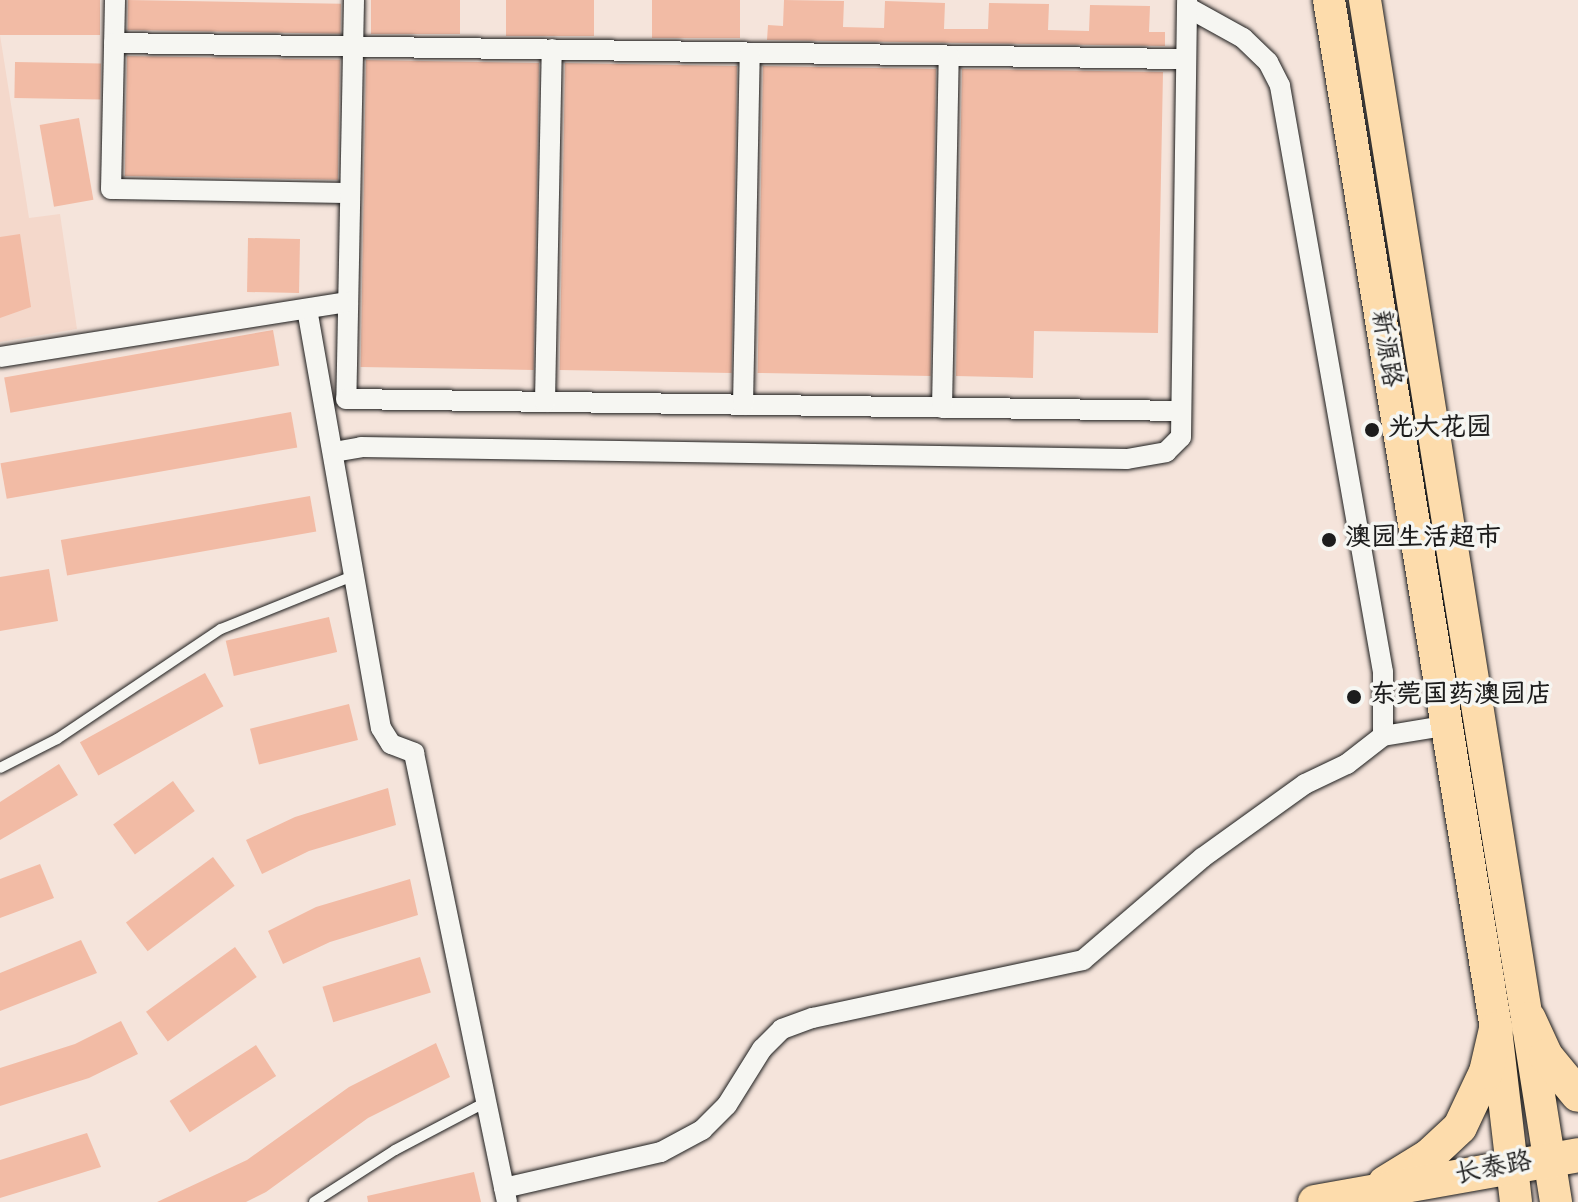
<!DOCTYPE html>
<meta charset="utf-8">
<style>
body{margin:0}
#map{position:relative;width:1578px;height:1202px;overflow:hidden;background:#f5e4db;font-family:Dekko,"LXGW WenKai TC",sans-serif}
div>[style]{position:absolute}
.built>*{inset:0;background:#f4d8cb}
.building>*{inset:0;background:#f2bba5;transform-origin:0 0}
.roads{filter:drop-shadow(0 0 2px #1c1c1c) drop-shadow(0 0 2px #1c1c1c)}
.service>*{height:10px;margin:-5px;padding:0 5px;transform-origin:5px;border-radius:5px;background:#f6f6f2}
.minor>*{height:20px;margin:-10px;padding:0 10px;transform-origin:10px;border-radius:10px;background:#f6f6f2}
.primary>*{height:32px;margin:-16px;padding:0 16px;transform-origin:16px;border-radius:16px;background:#fddcac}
.trunk>*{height:34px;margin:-17px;padding:0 17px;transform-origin:17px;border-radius:17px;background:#fddcac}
.dots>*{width:22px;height:22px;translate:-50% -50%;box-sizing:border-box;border:4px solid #f6f6f2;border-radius:50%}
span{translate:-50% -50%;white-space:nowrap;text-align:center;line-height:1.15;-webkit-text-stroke:7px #f6f6f2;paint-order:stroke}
.street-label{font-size:26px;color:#1c1c1c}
.poi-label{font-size:26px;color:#1c1c1c;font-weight:700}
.left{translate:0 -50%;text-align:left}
</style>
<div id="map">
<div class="built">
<div style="clip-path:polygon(0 35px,29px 218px,60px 214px,77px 329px,0 342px)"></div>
</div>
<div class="building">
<div style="left:0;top:0;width:100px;height:35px"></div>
<div style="left:128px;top:0;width:213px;height:30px;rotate:1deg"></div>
<div style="left:371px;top:0;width:89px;height:34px"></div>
<div style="left:506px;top:0;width:88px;height:36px"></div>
<div style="left:652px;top:0;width:88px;height:38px"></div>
<div style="clip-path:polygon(784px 0,844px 1px,843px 27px,884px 28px,885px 1px,945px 3px,944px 29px,988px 29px,989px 3px,1049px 4px,1048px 30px,1089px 31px,1090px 5px,1150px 6px,1149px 32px,1165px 32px,1165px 46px,767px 40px,768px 25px,783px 26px)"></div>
<div style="left:127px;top:56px;width:213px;height:120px;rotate:1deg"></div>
<div style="left:366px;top:60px;width:173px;height:307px;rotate:1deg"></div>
<div style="left:15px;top:62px;width:86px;height:36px;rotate:1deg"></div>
<div style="left:565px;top:63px;width:172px;height:307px;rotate:1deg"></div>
<div style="left:763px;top:66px;width:173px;height:307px;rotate:1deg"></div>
<div style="clip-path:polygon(962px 69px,1163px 72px,1158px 333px,1034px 331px,1033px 378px,956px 376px)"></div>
<div style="left:79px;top:118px;width:83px;height:40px;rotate:80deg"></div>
<div style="clip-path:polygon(20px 234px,31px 307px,0 318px,0 237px)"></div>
<div style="left:248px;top:238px;width:52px;height:54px;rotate:1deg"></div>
<div style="left:273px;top:330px;width:36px;height:273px;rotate:80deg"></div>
<div style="left:291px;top:412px;width:36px;height:295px;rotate:80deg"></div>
<div style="left:310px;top:496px;width:36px;height:253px;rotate:80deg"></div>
<div style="clip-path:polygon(49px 569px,58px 621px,0 631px,0 577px)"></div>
<div style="left:329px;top:617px;width:36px;height:106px;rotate:77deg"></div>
<div style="left:205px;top:673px;width:38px;height:143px;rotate:61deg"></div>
<div style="left:349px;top:704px;width:37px;height:102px;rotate:76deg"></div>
<div style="clip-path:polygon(59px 764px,78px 795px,0 840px,0 802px)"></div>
<div style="left:173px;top:781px;width:37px;height:74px;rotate:54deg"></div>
<div style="clip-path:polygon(388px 788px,396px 825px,309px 851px,262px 874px,246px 840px,295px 817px)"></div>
<div style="left:213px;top:857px;width:36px;height:109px;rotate:53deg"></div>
<div style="clip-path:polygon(40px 864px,54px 898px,0 918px,0 879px)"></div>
<div style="clip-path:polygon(410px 879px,418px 915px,330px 942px,283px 964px,268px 931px,316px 907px)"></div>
<div style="clip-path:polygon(81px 940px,97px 973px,0 1011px,0 973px)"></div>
<div style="left:235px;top:947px;width:37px;height:110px;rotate:54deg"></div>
<div style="left:420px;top:957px;width:37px;height:102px;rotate:73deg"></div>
<div style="clip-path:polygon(121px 1021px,138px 1054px,89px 1078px,0 1106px,0 1068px,75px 1044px)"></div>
<div style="clip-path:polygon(436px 1043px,450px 1077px,368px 1118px,266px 1192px,246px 1202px,157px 1202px,247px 1160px,349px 1087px)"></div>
<div style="left:256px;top:1045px;width:37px;height:103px;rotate:57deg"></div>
<div style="clip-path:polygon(87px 1133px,101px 1167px,0 1198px,0 1160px)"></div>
<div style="clip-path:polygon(474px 1172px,481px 1202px,368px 1202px,367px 1196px)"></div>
</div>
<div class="roads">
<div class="service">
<div style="left:0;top:768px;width:64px;rotate:-27deg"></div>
<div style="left:57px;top:739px;width:197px;rotate:-33.9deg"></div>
<div style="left:221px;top:629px;width:144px;rotate:-21.9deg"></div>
<div style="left:314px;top:1202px;width:96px;rotate:-32.7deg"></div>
<div style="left:395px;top:1150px;width:103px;rotate:-27.8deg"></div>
</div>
<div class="minor">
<div style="left:115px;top:0;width:189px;rotate:91.2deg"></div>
<div style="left:111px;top:189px;width:239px;rotate:1deg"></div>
<div style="left:354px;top:0;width:399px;rotate:91.1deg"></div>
<div style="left:346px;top:399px;width:835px;rotate:0.82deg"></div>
<div style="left:1187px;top:7px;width:64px;rotate:29deg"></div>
<div style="left:1243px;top:38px;width:35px;rotate:44deg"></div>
<div style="left:1268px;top:62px;width:27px;rotate:63deg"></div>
<div style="left:1280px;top:86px;width:595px;rotate:80.03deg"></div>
<div style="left:1383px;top:672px;width:64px;rotate:90deg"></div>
<div style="left:114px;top:43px;width:1072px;rotate:0.86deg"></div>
<div style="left:307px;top:309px;width:425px;rotate:80deg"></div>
<div style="left:381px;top:728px;width:19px;rotate:58deg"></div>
<div style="left:391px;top:744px;width:25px;rotate:21deg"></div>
<div style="left:414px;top:753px;width:459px;rotate:78.3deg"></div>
<div style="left:0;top:357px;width:352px;rotate:-9deg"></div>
<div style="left:545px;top:402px;width:353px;rotate:-88.9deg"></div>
<div style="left:743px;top:405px;width:352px;rotate:-88.9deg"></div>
<div style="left:942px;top:408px;width:352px;rotate:-88.9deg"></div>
<div style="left:334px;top:452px;width:27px;rotate:-10deg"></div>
<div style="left:361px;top:447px;width:766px;rotate:0.9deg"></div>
<div style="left:1127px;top:459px;width:40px;rotate:-10deg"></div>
<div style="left:1166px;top:452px;width:21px;rotate:-45deg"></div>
<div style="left:1181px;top:437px;width:437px;rotate:-89.2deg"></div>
<div style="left:504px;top:1188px;width:161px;rotate:-12.9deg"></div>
<div style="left:661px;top:1152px;width:47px;rotate:-28.2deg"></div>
<div style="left:702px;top:1130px;width:35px;rotate:-45deg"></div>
<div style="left:727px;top:1105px;width:66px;rotate:-58deg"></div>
<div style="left:762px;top:1049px;width:28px;rotate:-45deg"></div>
<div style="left:782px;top:1029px;width:33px;rotate:-20deg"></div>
<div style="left:813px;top:1018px;width:276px;rotate:-12.1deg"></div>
<div style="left:1083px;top:960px;width:157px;rotate:-40.6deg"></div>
<div style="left:1202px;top:858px;width:127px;rotate:-35.7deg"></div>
<div style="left:1305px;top:784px;width:47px;rotate:-25.5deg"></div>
<div style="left:1347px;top:764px;width:46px;rotate:-37.9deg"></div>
<div style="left:1383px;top:736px;width:62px;rotate:-9.3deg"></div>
</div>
<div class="primary">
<div style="left:1329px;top:0;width:1042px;rotate:80.78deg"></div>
<div style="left:1496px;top:1029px;width:174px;rotate:83.4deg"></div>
<div style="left:1365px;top:0;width:1217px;rotate:80.97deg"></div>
</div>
<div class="trunk">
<div style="left:1529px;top:1019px;width:41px;rotate:65.3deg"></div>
<div style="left:1546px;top:1056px;width:50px;rotate:50.6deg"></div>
<div style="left:1385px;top:1183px;width:52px;rotate:-31.5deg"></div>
<div style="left:1429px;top:1156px;width:42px;rotate:-43.1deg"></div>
<div style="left:1460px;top:1127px;width:61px;rotate:-64.7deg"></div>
<div style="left:1486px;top:1072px;width:44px;rotate:-76.9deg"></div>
<div style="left:1315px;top:1202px;width:267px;rotate:-10.1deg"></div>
</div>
</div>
<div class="dots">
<div style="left:1372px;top:430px;background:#1c1c1c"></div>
<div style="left:1329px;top:540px;background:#1c1c1c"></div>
<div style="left:1354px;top:697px;background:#1c1c1c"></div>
</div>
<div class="street-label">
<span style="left:1384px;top:349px;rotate:81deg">新源路</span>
<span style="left:1494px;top:1170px;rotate:-11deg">长泰路</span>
</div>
<div class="poi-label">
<span class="left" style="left:1388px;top:430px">光大花园</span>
<span class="left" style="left:1345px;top:540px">澳园生活超市</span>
<span class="left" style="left:1370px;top:697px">东莞国药澳园店</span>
</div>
</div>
